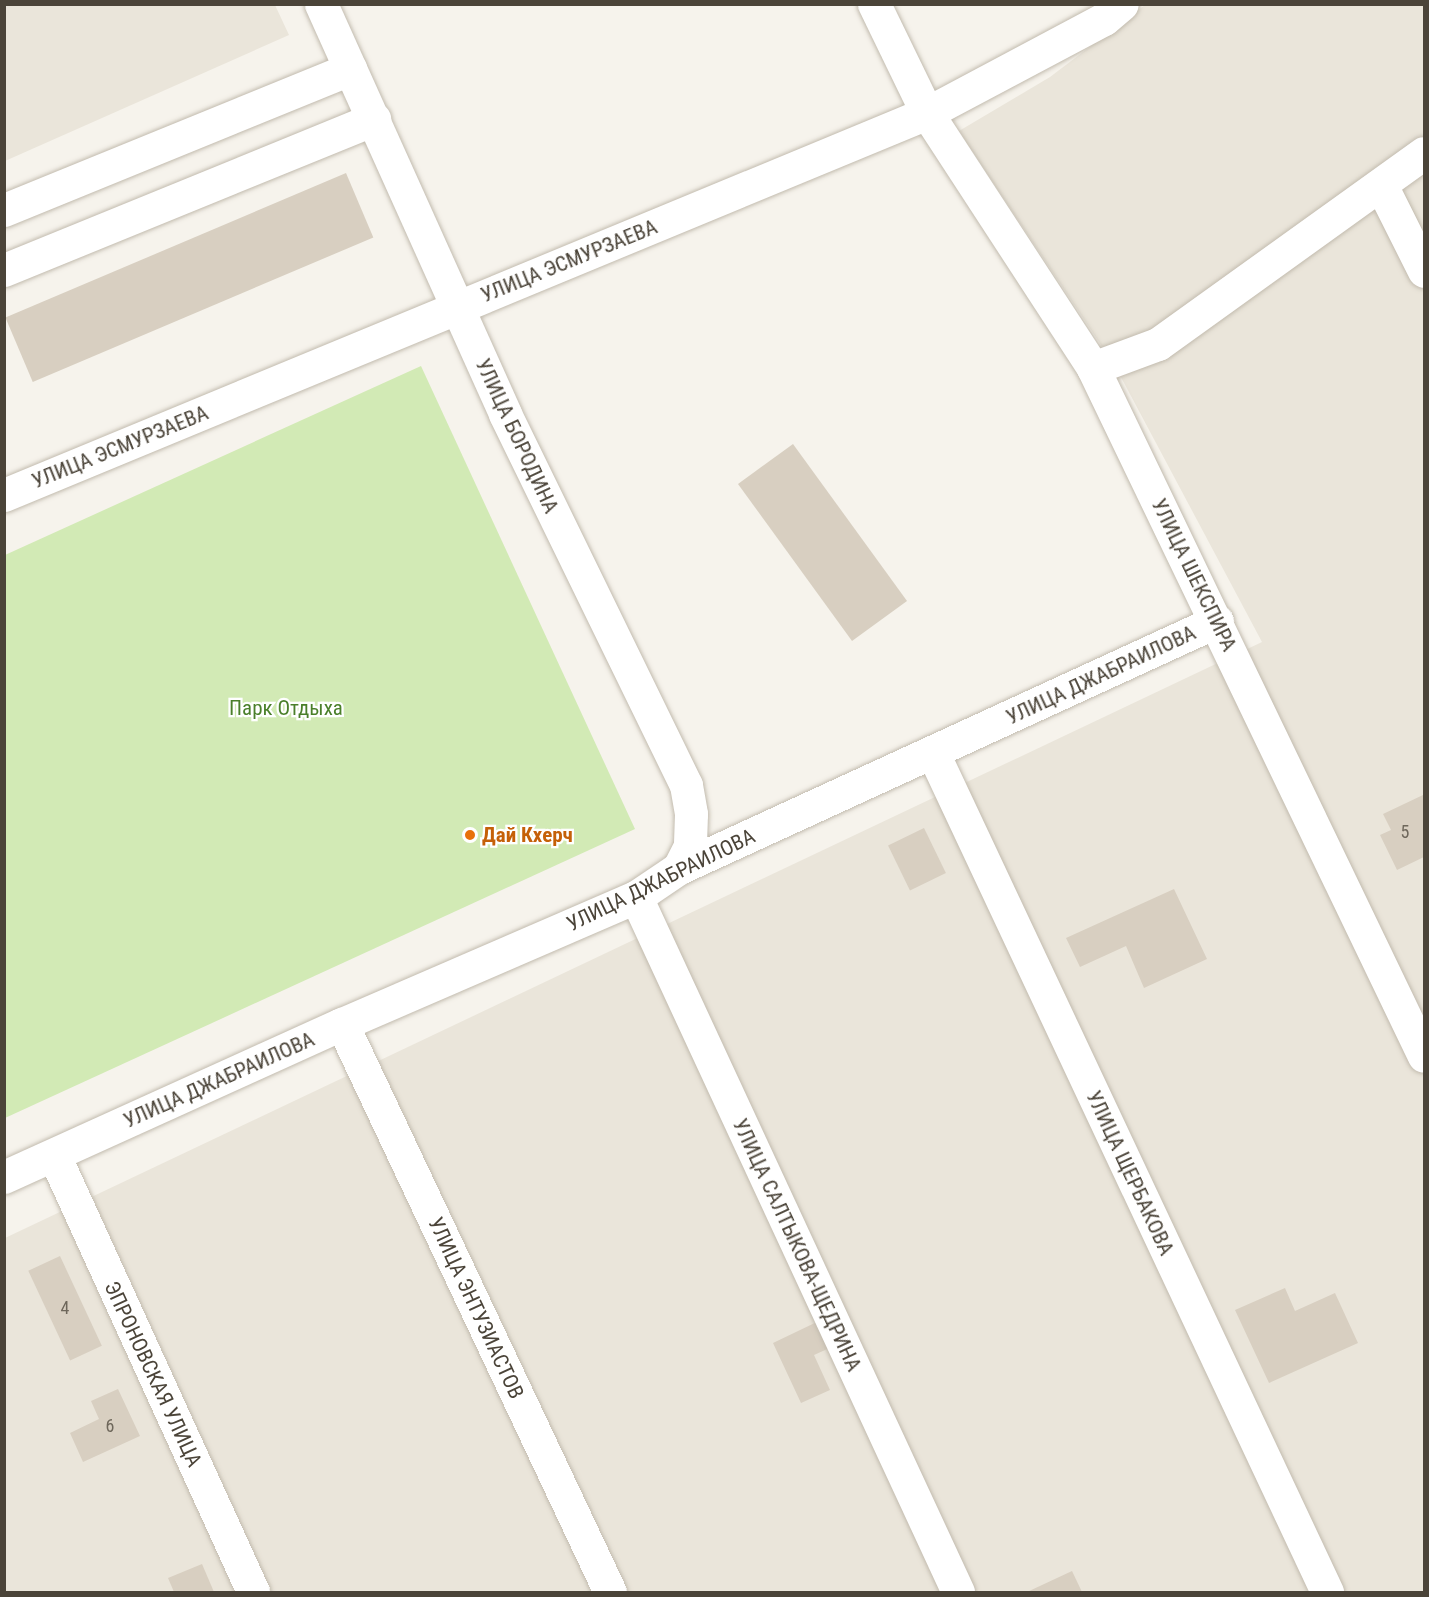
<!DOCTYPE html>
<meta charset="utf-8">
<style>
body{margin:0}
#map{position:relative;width:1429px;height:1597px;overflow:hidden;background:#f6f3ec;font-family:"Roboto Condensed",sans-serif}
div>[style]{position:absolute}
.residential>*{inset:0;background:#eae5da}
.green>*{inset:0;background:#d2eab5}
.building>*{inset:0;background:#d8cfc1;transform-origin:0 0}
.roads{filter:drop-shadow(0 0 2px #c2bbae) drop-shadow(0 0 2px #c2bbae)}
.minor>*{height:33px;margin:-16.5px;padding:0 16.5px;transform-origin:16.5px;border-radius:16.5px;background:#fff}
.dots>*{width:16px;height:16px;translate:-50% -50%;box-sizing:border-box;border:3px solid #fff;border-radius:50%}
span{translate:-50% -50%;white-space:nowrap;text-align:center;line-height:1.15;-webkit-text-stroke:4.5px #fff;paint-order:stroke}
.number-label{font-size:18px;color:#6e675b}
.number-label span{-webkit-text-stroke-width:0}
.street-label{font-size:21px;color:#4b4439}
.park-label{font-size:21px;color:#4a7f2a}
.food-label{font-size:21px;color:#c56008;font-weight:700}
.left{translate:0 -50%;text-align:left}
.frame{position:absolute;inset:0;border:6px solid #4b4439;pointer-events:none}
</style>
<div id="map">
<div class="residential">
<div style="clip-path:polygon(4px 5px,275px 5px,289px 35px,5px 161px)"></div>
<div style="clip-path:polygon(1145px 5px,1424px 5px,1424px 1592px,5px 1592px,5px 1238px,1262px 642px,1115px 366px,959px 131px,1050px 77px)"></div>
</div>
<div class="green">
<div style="clip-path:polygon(421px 366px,635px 829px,5px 1118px,5px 555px)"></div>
</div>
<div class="building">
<div style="left:346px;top:173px;width:70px;height:370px;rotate:67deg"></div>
<div style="left:793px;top:444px;width:194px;height:68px;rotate:54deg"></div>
<div style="clip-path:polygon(1423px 795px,1424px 857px,1397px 870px,1380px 835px,1391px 830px,1383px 814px)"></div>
<div style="left:924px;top:828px;width:50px;height:40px;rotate:64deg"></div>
<div style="clip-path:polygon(1174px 889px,1207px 959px,1144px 988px,1126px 946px,1080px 967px,1066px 938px)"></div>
<div style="left:60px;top:1256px;width:99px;height:35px;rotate:65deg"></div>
<div style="clip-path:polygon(1285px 1288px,1295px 1311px,1335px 1293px,1358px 1343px,1269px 1383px,1235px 1310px)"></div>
<div style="clip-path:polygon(821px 1320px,834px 1346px,814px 1355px,830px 1390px,801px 1403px,773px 1343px)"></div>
<div style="clip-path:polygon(118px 1389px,140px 1436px,83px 1462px,70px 1433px,99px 1419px,91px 1401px)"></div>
<div style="clip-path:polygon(202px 1564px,214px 1592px,174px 1592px,168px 1578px)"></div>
<div style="clip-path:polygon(1072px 1571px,1082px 1592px,1027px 1592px)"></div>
</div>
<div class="roads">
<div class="minor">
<div style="left:321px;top:4px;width:449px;rotate:65.8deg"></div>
<div style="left:505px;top:414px;width:413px;rotate:64deg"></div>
<div style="left:686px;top:785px;width:29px;rotate:80deg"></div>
<div style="left:691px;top:814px;width:32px;rotate:92deg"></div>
<div style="left:690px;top:846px;width:25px;rotate:117deg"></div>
<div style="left:874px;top:4px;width:121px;rotate:64.1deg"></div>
<div style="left:927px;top:113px;width:304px;rotate:56.9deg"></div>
<div style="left:1093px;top:368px;width:763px;rotate:64.31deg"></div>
<div style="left:1381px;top:185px;width:96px;rotate:63.4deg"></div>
<div style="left:4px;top:210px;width:374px;rotate:-22.2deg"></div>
<div style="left:4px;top:270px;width:400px;rotate:-22.2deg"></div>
<div style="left:1093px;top:368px;width:69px;rotate:-20.3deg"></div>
<div style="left:1158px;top:344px;width:327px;rotate:-35.7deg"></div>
<div style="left:4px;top:495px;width:999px;rotate:-22.48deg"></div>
<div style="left:927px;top:113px;width:200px;rotate:-28deg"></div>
<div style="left:1104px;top:19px;width:23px;rotate:-40deg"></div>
<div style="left:933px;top:753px;width:927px;rotate:64.84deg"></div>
<div style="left:636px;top:897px;width:766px;rotate:65.14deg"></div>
<div style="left:342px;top:1024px;width:628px;rotate:64.74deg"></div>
<div style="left:54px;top:1155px;width:480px;rotate:65.5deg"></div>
<div style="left:4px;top:1177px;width:371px;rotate:-24.4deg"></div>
<div style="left:342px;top:1024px;width:320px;rotate:-23.4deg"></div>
<div style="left:636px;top:897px;width:52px;rotate:-34deg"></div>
<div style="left:679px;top:868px;width:592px;rotate:-24.66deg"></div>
</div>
</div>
<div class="dots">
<div style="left:470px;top:835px;background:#e8710a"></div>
</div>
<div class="number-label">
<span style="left:1405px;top:832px">5</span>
<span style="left:65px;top:1308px">4</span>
<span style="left:110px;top:1426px">6</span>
</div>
<div class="street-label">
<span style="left:569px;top:261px;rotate:-22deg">УЛИЦА ЭСМУРЗАЕВА</span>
<span style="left:517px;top:436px;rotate:65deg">УЛИЦА БОРОДИНА</span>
<span style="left:120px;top:447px;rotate:-22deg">УЛИЦА ЭСМУРЗАЕВА</span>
<span style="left:1194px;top:575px;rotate:64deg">УЛИЦА ШЕКСПИРА</span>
<span style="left:1101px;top:675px;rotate:-25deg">УЛИЦА ДЖАБРАИЛОВА</span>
<span style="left:661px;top:880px;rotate:-26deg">УЛИЦА ДЖАБРАИЛОВА</span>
<span style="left:219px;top:1080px;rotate:-24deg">УЛИЦА ДЖАБРАИЛОВА</span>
<span style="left:1130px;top:1173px;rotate:65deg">УЛИЦА ЩЕРБАКОВА</span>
<span style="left:797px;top:1245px;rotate:65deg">УЛИЦА САЛТЫКОВА-ЩЕДРИНА</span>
<span style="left:476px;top:1308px;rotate:65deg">УЛИЦА ЭНТУЗИАСТОВ</span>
<span style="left:153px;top:1374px;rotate:65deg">ЭПРОНОВСКАЯ УЛИЦА</span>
</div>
<div class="park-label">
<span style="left:286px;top:708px">Парк Отдыха</span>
</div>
<div class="food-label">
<span class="left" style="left:482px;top:835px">Дай Кхерч</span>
</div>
<div class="frame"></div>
</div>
